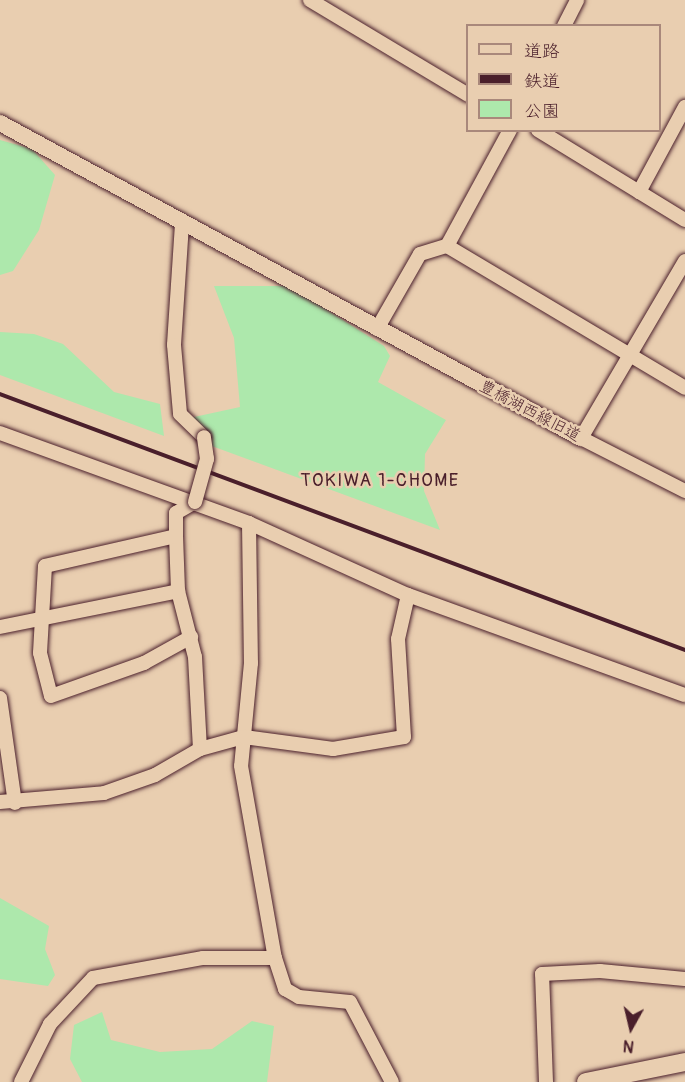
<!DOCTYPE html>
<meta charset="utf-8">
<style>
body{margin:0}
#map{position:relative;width:685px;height:1082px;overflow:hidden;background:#e9ceb0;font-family:Pangolin,"Klee One",sans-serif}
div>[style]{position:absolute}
.green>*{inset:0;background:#ade8ac}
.roads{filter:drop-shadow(0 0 2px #4a1f2b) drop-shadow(0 0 2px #4a1f2b)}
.minor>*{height:14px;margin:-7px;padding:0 7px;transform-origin:7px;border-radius:7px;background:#e9ceb0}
.tertiary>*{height:16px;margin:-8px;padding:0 8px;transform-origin:8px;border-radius:8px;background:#e9ceb0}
.secondary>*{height:18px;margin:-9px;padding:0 9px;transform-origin:9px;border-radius:9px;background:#e9ceb0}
.rail>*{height:4px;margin:-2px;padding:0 2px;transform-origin:2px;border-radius:2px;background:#4a1f2b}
.bridges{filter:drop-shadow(0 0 2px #4a1f2b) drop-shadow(0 0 2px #4a1f2b)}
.minor-bridge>*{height:14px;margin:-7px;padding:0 7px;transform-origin:7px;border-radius:7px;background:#e9ceb0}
span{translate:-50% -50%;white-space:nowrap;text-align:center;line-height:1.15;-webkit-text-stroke:5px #e9ceb0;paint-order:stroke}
.street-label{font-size:16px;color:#4a1f2b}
.neighbourhood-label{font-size:18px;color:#4a1f2b;letter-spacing:1.5px}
.legend{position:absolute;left:466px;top:24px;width:195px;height:108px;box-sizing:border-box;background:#e9ceb0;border:2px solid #a9887b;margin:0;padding:8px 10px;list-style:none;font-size:18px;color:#4a1f2b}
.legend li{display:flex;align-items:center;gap:12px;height:30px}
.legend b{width:30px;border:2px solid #a9887b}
.north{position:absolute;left:601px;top:998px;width:60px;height:60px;-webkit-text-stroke:4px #e9ceb0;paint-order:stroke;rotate:188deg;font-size:16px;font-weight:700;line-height:24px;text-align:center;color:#4a1f2b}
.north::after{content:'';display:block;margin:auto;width:21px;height:27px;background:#4a1f2b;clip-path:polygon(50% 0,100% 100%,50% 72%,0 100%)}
</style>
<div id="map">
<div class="green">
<div style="clip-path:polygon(0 140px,32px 149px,55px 175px,39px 230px,13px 271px,0 275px)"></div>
<div style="clip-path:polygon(214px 286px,289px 286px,384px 346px,390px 356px,378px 382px,446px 420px,425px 454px,424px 491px,440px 530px,209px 445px,185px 419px,240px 407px,234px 338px)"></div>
<div style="clip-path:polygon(0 332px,34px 334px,63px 344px,114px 392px,160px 404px,164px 436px,0 375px)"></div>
<div style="clip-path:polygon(0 898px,49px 926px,45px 949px,55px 975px,48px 986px,0 979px)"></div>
<div style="clip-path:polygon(102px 1012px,111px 1040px,160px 1052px,212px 1049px,252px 1021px,274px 1026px,267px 1082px,82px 1082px,70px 1059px,74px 1025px)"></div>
</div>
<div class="roads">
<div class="minor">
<div style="left:310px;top:0;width:184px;rotate:31deg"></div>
<div style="left:564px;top:26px;width:29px;rotate:-63deg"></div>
<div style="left:538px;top:130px;width:172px;rotate:31.5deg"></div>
<div style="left:639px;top:192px;width:97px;rotate:-61.6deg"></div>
<div style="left:182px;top:224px;width:121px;rotate:93.8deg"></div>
<div style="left:174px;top:345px;width:69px;rotate:85deg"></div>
<div style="left:180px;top:414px;width:33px;rotate:44deg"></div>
<div style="left:447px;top:246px;width:277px;rotate:30.8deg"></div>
<div style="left:685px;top:261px;width:205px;rotate:120.4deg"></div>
<div style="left:581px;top:438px;width:117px;rotate:27deg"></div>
<div style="left:377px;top:329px;width:86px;rotate:-60.2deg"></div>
<div style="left:420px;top:254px;width:28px;rotate:-17deg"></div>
<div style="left:447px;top:246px;width:132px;rotate:-61.5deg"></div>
<div style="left:0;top:433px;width:265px;rotate:19.9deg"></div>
<div style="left:249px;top:523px;width:175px;rotate:24.4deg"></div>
<div style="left:408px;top:595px;width:294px;rotate:19.9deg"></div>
<div style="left:195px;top:502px;width:22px;rotate:150deg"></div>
<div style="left:176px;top:513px;width:23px;rotate:90deg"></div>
<div style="left:176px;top:536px;width:55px;rotate:87.9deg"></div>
<div style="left:178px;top:591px;width:68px;rotate:75.6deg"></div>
<div style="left:195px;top:657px;width:92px;rotate:86.9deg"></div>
<div style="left:249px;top:523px;width:140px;rotate:89.2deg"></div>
<div style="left:251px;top:663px;width:103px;rotate:95.5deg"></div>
<div style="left:241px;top:766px;width:195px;rotate:80deg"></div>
<div style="left:275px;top:958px;width:33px;rotate:72deg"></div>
<div style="left:285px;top:989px;width:16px;rotate:30deg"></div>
<div style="left:299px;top:997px;width:51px;rotate:5.6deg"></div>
<div style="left:350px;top:1002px;width:90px;rotate:62.3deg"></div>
<div style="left:176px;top:536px;width:134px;rotate:167.1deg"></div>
<div style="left:45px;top:566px;width:87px;rotate:93.3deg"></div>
<div style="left:40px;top:653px;width:44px;rotate:75.7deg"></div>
<div style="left:51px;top:696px;width:99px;rotate:-19.5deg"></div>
<div style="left:144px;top:663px;width:54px;rotate:-29deg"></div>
<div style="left:0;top:627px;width:182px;rotate:-11.4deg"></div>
<div style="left:0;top:698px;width:106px;rotate:81.9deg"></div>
<div style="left:0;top:802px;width:104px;rotate:-4.9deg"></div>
<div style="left:104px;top:793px;width:54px;rotate:-19.4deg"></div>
<div style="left:155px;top:775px;width:52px;rotate:-30deg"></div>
<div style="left:200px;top:749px;width:46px;rotate:-15.3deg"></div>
<div style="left:244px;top:737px;width:90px;rotate:7.7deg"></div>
<div style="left:333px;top:749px;width:72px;rotate:-9.6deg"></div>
<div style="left:404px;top:737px;width:98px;rotate:-93.5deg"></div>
<div style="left:398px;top:639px;width:45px;rotate:-77.2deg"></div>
<div style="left:21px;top:1082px;width:65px;rotate:-63.4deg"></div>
<div style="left:50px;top:1024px;width:63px;rotate:-46.9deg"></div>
<div style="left:93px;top:978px;width:112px;rotate:-10.3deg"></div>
<div style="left:203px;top:958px;width:72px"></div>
<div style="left:546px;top:1082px;width:108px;rotate:-92.1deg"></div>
<div style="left:542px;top:974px;width:58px;rotate:-3deg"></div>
<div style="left:600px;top:971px;width:85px;rotate:5.4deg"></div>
</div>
<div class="tertiary">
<div style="left:0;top:123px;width:661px;rotate:28.47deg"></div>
</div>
<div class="secondary">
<div style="left:586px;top:1082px;width:101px;rotate:-11.4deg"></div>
</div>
</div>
<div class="rail">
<div style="left:0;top:394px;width:731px;rotate:20.49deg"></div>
</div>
<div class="bridges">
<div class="minor-bridge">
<div style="left:195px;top:502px;width:45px;rotate:-74.4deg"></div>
<div style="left:207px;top:459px;width:22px;rotate:-98deg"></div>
</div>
</div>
<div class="street-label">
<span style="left:530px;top:411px;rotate:28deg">豊橋湖西線旧道</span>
</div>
<div class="neighbourhood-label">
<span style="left:380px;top:481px">TOKIWA 1-CHOME</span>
</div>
<ul class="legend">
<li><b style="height:8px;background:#e9ceb0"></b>道路</li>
<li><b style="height:8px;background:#4a1f2b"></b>鉄道</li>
<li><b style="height:16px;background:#ade8ac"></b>公園</li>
</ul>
<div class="north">N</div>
</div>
